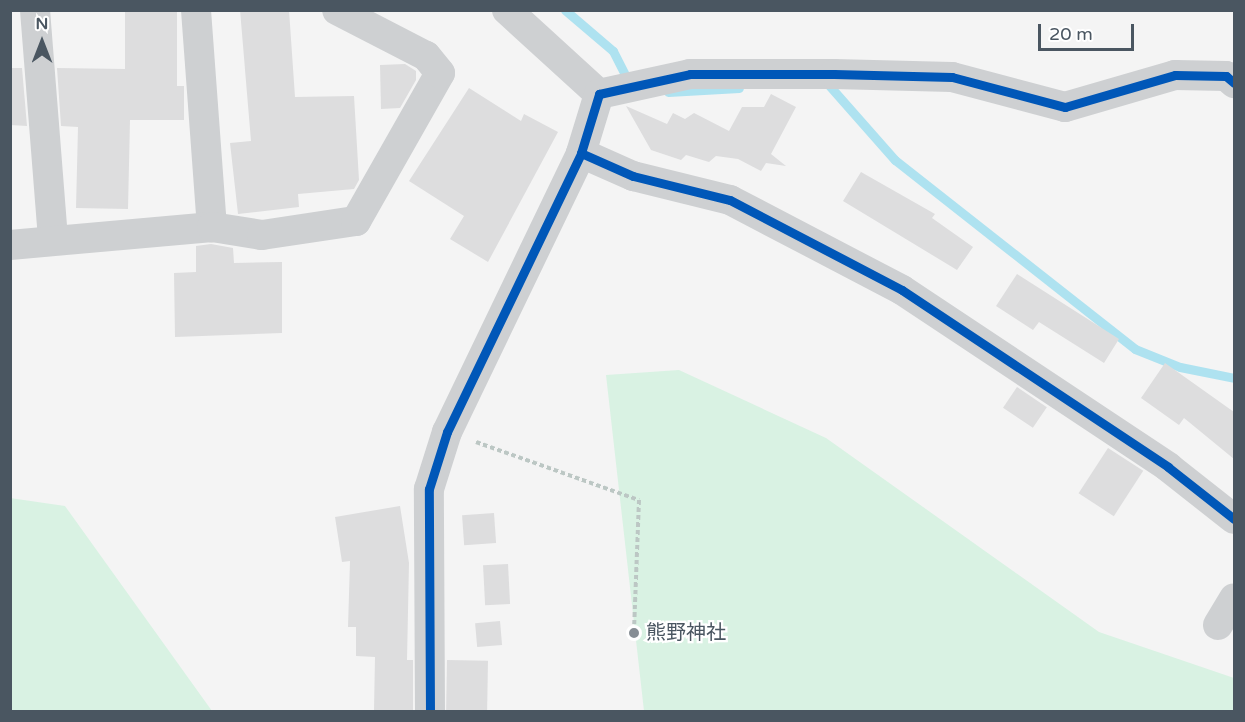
<!DOCTYPE html>
<meta charset="utf-8">
<style>
body{margin:0}
#map{position:relative;width:1245px;height:722px;overflow:hidden;background:#f4f4f4;font-family:"Varela Round","Noto Sans JP",sans-serif}
div>[style]{position:absolute}
.green>*{inset:0;background:#d9f2e3}
.stream>*{height:9px;margin:-4.5px;padding:0 4.5px;transform-origin:4.5px;border-radius:4.5px;background:#aee2f0}
.building>*{inset:0;background:#ddddde;transform-origin:0 0}
.path>*{height:4px;margin-top:-2px;transform-origin:0;background:repeating-linear-gradient(90deg,#bcc7c4 0 4.5px,transparent 0 7.5px)}
.minor>*{height:30px;margin:-15px;padding:0 15px;transform-origin:15px;border-radius:15px;background:#ced0d2}
.cycleway>*{height:9px;margin:-4.5px;padding:0 4.5px;transform-origin:4.5px;border-radius:4.5px;background:#0057b8}
.dots>*{width:16px;height:16px;translate:-50% -50%;box-sizing:border-box;border:3px solid #fff;border-radius:50%}
span{translate:-50% -50%;white-space:nowrap;text-align:center;line-height:1.15;-webkit-text-stroke:4.5px #fff;paint-order:stroke}
.poi-label{font-size:20px;color:#4a5661}
.left{translate:0 -50%;text-align:left}
.frame{position:absolute;inset:0;border:12px solid #4a5661;pointer-events:none}
.north{position:absolute;left:12px;top:12px;width:60px;height:60px;-webkit-text-stroke:4px #fff;paint-order:stroke;rotate:0deg;font-size:16px;font-weight:700;line-height:24px;text-align:center;color:#4a5661}
.north::after{content:'';display:block;margin:auto;width:21px;height:27px;background:#4a5661;clip-path:polygon(50% 0,100% 100%,50% 72%,0 100%)}
.scale{position:absolute;left:1038px;top:24px;width:96px;height:27px;box-sizing:border-box;border:3px solid #4a5661;border-top:0;padding-left:8px;font-size:18px;line-height:21px;white-space:nowrap;color:#4a5661;-webkit-text-stroke:4px #fff;paint-order:stroke}
</style>
<div id="map">
<div class="green">
<div style="clip-path:polygon(679px 370px,826px 438px,1099px 632px,1234px 678px,1234px 711px,644px 711px,606px 375px)"></div>
<div style="clip-path:polygon(10px 498px,65px 506px,212px 711px,11px 711px)"></div>
</div>
<div class="stream">
<div style="left:565px;top:10px;width:63px;rotate:40.5deg"></div>
<div style="left:613px;top:51px;width:35px;rotate:63deg"></div>
<div style="left:827px;top:83px;width:103px;rotate:48.6deg"></div>
<div style="left:895px;top:160px;width:305px;rotate:38.2deg"></div>
<div style="left:1135px;top:349px;width:48px;rotate:21.8deg"></div>
<div style="left:1180px;top:367px;width:55px;rotate:11.5deg"></div>
<div style="left:668px;top:92px;width:71px;rotate:-3.2deg"></div>
</div>
<div class="building">
<div style="clip-path:polygon(125px 10px,177px 10px,177px 86px,184px 86px,184px 120px,130px 120px,128px 209px,76px 208px,78px 127px,61px 126px,57px 68px,125px 69px)"></div>
<div style="clip-path:polygon(240px 10px,289px 10px,295px 97px,354px 96px,359px 180px,354px 189px,298px 194px,299px 207px,238px 214px,230px 143px,251px 141px)"></div>
<div style="clip-path:polygon(405px 64px,416px 71px,416px 80px,400px 108px,381px 109px,380px 65px)"></div>
<div style="clip-path:polygon(10px 68px,22px 68px,27px 126px,10px 125px)"></div>
<div style="clip-path:polygon(469px 88px,521px 121px,524px 114px,558px 132px,488px 262px,450px 239px,464px 216px,409px 181px)"></div>
<div style="clip-path:polygon(771px 94px,796px 107px,771px 154px,786px 166px,766px 163px,761px 171px,738px 159px,716px 156px,709px 162px,686px 155px,681px 160px,651px 150px,626px 106px,667px 124px,673px 113px,685px 119px,694px 113px,729px 131px,742px 107px,764px 107px)"></div>
<div style="clip-path:polygon(861px 172px,935px 214px,932px 218px,973px 247px,957px 270px,843px 201px)"></div>
<div style="clip-path:polygon(211px 244px,233px 248px,234px 263px,282px 262px,282px 333px,175px 337px,174px 273px,196px 272px,196px 246px)"></div>
<div style="clip-path:polygon(1017px 274px,1119px 339px,1104px 363px,1039px 322px,1033px 330px,996px 306px)"></div>
<div style="clip-path:polygon(1165px 363px,1234px 412px,1234px 459px,1184px 418px,1179px 425px,1141px 398px)"></div>
<div style="left:1017px;top:387px;width:36px;height:25px;rotate:34deg"></div>
<div style="left:1108px;top:448px;width:42px;height:54px;rotate:33deg"></div>
<div style="clip-path:polygon(400px 506px,409px 563px,407px 660px,413px 660px,413px 710px,374px 710px,375px 657px,356px 656px,356px 627px,348px 627px,350px 561px,342px 562px,335px 517px)"></div>
<div style="left:494px;top:513px;width:30px;height:32px;rotate:86deg"></div>
<div style="left:508px;top:564px;width:40px;height:25px;rotate:87deg"></div>
<div style="left:500px;top:621px;width:24px;height:25px;rotate:85deg"></div>
<div style="left:447px;top:660px;width:41px;height:50px;rotate:1deg"></div>
</div>
<div class="path">
<div style="left:476px;top:442px;width:173px;rotate:19.6deg"></div>
<div style="left:639px;top:500px;width:133px;rotate:92.2deg"></div>
</div>
<div class="minor">
<div style="left:35px;top:10px;width:231px;rotate:85.5deg"></div>
<div style="left:196px;top:10px;width:218px;rotate:85.8deg"></div>
<div style="left:507px;top:10px;width:125px;rotate:42.4deg"></div>
<div style="left:599px;top:94px;width:93px;rotate:-12.4deg"></div>
<div style="left:690px;top:74px;width:144px"></div>
<div style="left:834px;top:74px;width:118px;rotate:1.5deg"></div>
<div style="left:952px;top:77px;width:117px;rotate:14.9deg"></div>
<div style="left:1065px;top:107px;width:115px;rotate:-16.2deg"></div>
<div style="left:1175px;top:75px;width:51px;rotate:1.1deg"></div>
<div style="left:1226px;top:76px;width:11px;rotate:41deg"></div>
<div style="left:581px;top:153px;width:57px;rotate:23.9deg"></div>
<div style="left:633px;top:176px;width:100px;rotate:13.9deg"></div>
<div style="left:730px;top:200px;width:194px;rotate:27.6deg"></div>
<div style="left:902px;top:290px;width:320px;rotate:33.6deg"></div>
<div style="left:1168px;top:467px;width:84px;rotate:38.2deg"></div>
<div style="left:10px;top:245px;width:203px;rotate:-5.1deg"></div>
<div style="left:212px;top:227px;width:51px;rotate:9.1deg"></div>
<div style="left:262px;top:235px;width:95px;rotate:-8.5deg"></div>
<div style="left:356px;top:221px;width:170px;rotate:-60.4deg"></div>
<div style="left:440px;top:73px;width:22px;rotate:-129deg"></div>
<div style="left:426px;top:56px;width:100px;rotate:-152.7deg"></div>
<div style="left:1218px;top:625px;width:31px;rotate:-59deg"></div>
<div style="left:430px;top:712px;width:223px;rotate:-90.3deg"></div>
<div style="left:429px;top:489px;width:60px;rotate:-72.5deg"></div>
<div style="left:447px;top:432px;width:310px;rotate:-64.3deg"></div>
<div style="left:581px;top:153px;width:62px;rotate:-73deg"></div>
</div>
<div class="cycleway">
<div style="left:581px;top:153px;width:57px;rotate:23.9deg"></div>
<div style="left:633px;top:176px;width:100px;rotate:13.9deg"></div>
<div style="left:730px;top:200px;width:194px;rotate:27.6deg"></div>
<div style="left:902px;top:290px;width:320px;rotate:33.6deg"></div>
<div style="left:1168px;top:467px;width:84px;rotate:38.2deg"></div>
<div style="left:430px;top:712px;width:223px;rotate:-90.3deg"></div>
<div style="left:429px;top:489px;width:60px;rotate:-72.5deg"></div>
<div style="left:447px;top:432px;width:310px;rotate:-64.3deg"></div>
<div style="left:581px;top:153px;width:62px;rotate:-73deg"></div>
<div style="left:599px;top:94px;width:93px;rotate:-12.4deg"></div>
<div style="left:690px;top:74px;width:144px"></div>
<div style="left:834px;top:74px;width:118px;rotate:1.5deg"></div>
<div style="left:952px;top:77px;width:117px;rotate:14.9deg"></div>
<div style="left:1065px;top:107px;width:115px;rotate:-16.2deg"></div>
<div style="left:1175px;top:75px;width:51px;rotate:1.1deg"></div>
<div style="left:1226px;top:76px;width:11px;rotate:41deg"></div>
</div>
<div class="dots">
<div style="left:634px;top:633px;background:#868d94"></div>
</div>
<div class="poi-label">
<span class="left" style="left:646px;top:633px">熊野神社</span>
</div>
<div class="frame"></div>
<div class="north">N</div>
<div class="scale">20 m</div>
</div>
